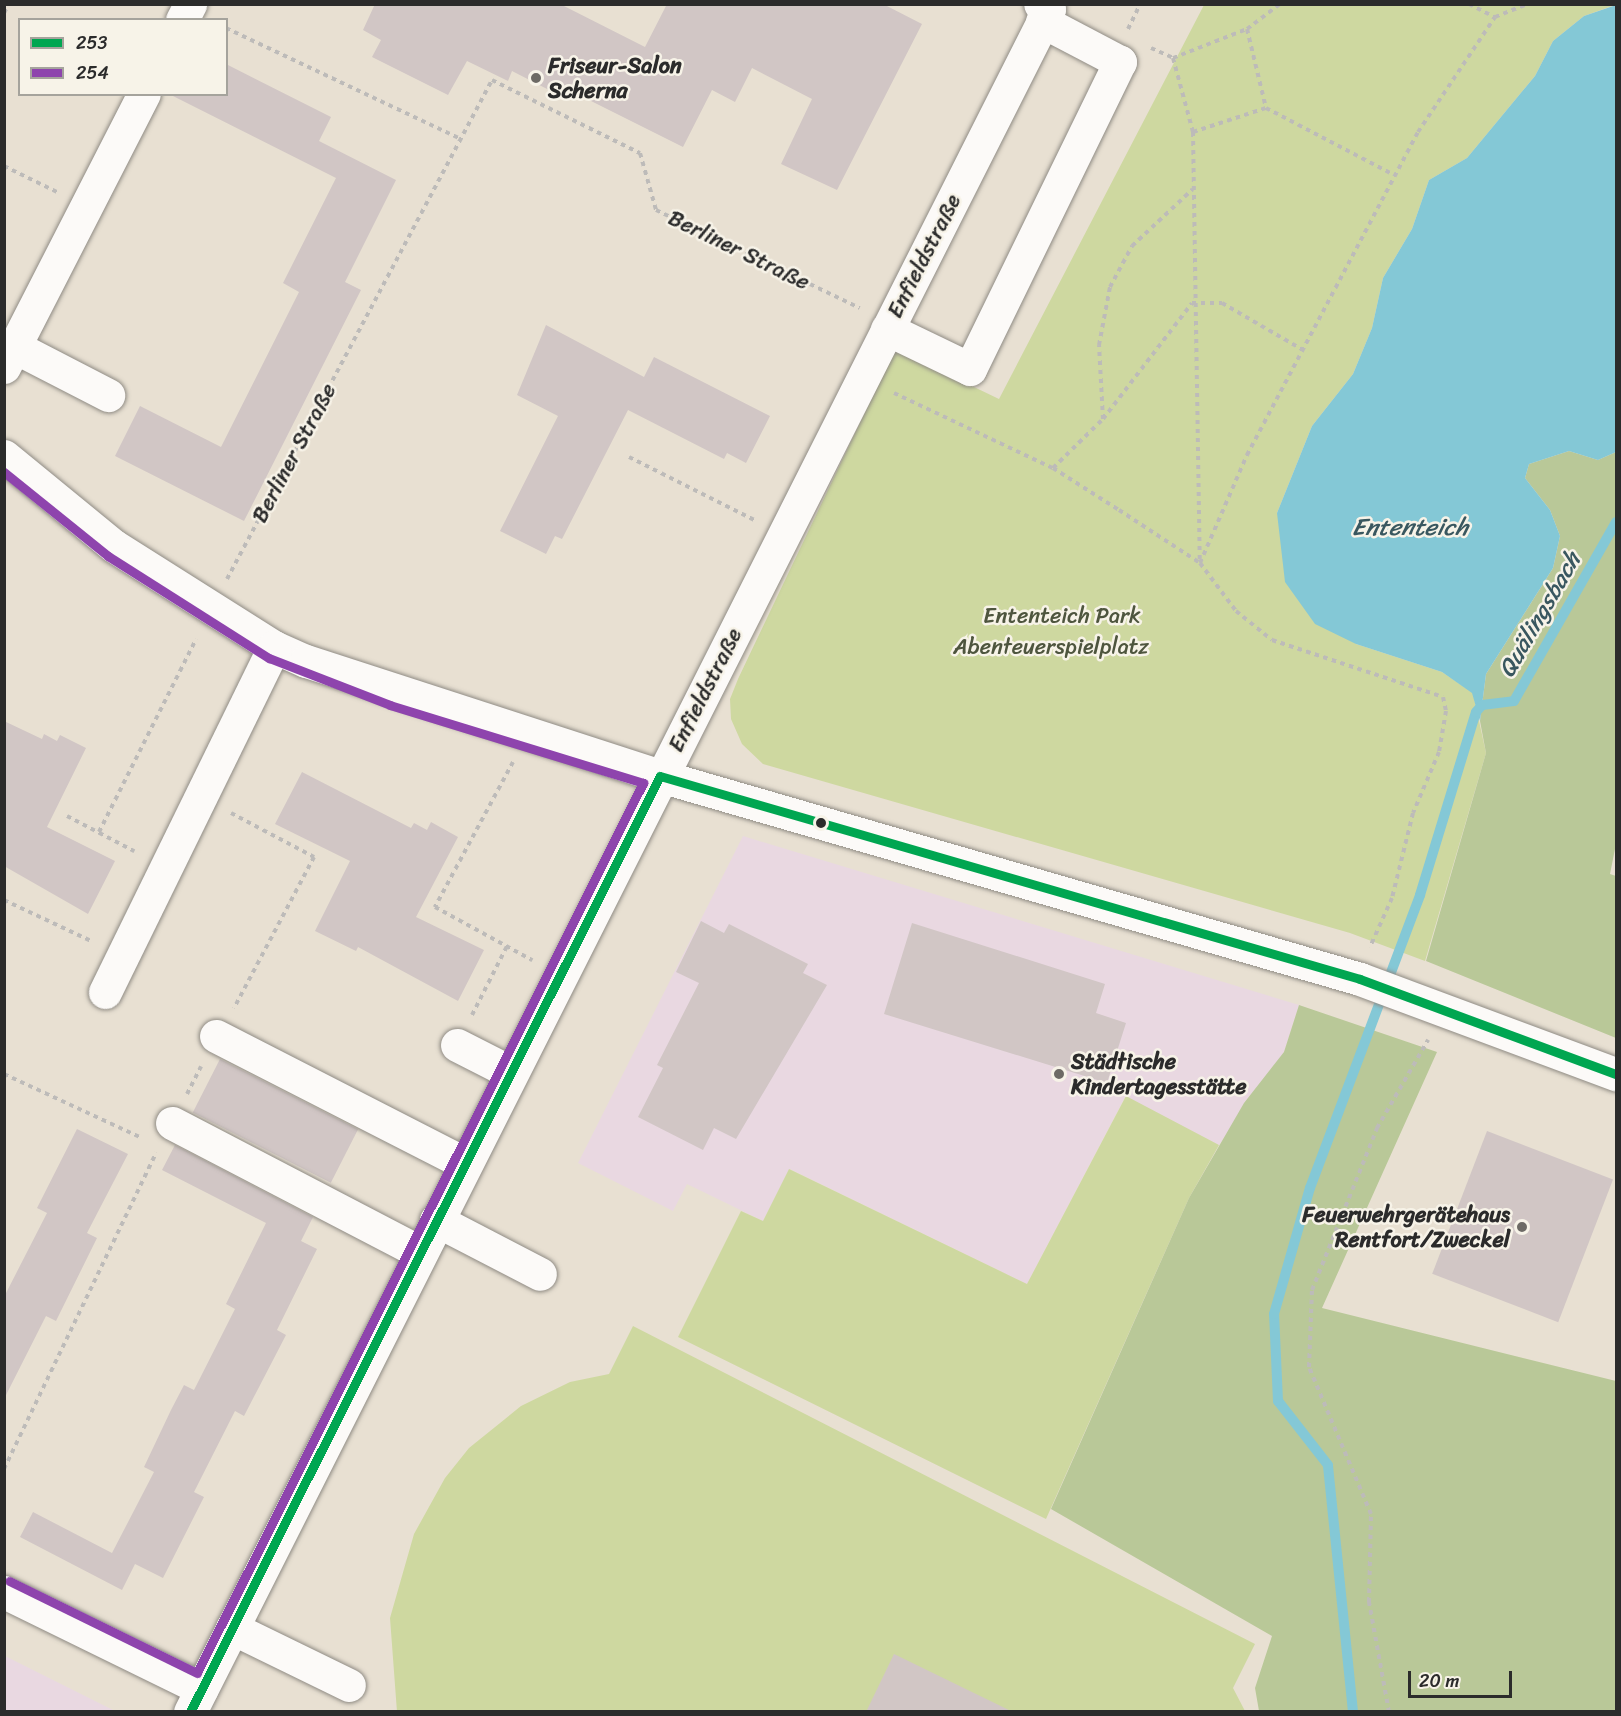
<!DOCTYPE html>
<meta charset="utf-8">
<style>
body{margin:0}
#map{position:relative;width:1621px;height:1716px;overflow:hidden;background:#e8e0d2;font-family:Sriracha,sans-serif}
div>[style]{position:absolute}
.built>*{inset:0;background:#e9d8e1}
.green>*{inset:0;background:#ced8a0}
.forest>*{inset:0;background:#b9c898}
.water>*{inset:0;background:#84c8d6}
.stream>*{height:10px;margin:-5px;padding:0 5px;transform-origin:5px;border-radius:5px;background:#84c8d6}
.building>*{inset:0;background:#d1c6c5;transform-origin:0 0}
.path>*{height:4px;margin-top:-2px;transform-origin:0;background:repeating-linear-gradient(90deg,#bdbbb9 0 4.5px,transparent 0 9px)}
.roads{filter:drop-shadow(0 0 2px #8f8b84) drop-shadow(0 0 2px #8f8b84)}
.minor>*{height:33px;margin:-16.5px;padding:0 16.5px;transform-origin:16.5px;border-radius:16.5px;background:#fcfaf8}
.bus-1>*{height:9px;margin:-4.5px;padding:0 4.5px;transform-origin:4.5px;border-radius:4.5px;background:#00a651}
.bus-2>*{height:9px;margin:-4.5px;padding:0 4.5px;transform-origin:4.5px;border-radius:4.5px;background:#8e44ad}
.dots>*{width:16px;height:16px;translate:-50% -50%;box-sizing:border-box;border:3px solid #f7f3e8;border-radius:50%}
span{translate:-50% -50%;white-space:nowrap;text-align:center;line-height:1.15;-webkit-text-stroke:5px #f7f3e8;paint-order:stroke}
.poi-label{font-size:22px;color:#2b2b2b;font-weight:700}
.left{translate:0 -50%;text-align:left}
.right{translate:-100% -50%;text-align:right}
.street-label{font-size:22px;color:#2b2b2b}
.park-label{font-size:22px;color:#4e553e}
.water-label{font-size:24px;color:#39575f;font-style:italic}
.frame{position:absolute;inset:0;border:6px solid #2b2b2b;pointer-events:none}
.legend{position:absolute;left:18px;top:18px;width:210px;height:78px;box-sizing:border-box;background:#f7f3e8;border:2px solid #a5a39c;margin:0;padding:8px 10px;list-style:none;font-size:18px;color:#2b2b2b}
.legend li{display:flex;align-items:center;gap:12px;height:30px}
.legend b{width:30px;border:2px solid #a5a39c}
.scale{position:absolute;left:1408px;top:1671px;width:104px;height:27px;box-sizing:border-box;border:3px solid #2b2b2b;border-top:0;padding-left:8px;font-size:18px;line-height:21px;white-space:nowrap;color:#2b2b2b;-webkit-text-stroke:4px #f7f3e8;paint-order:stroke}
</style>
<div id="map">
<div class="built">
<div style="clip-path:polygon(743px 836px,1299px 1005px,1284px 1052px,1219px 1145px,1125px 1097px,1027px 1284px,790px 1169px,763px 1221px,687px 1184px,673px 1211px,578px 1163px)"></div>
<div style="clip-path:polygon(5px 1656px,115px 1711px,5px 1711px)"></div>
</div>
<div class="green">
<div style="clip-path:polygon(1204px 5px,1615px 5px,1584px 16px,1553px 41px,1535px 76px,1467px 158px,1429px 180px,1412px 229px,1383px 278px,1372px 328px,1353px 374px,1312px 426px,1277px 513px,1356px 644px,1442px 672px,1473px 693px,1486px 753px,1425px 961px,1350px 933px,763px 764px,742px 744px,731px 719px,730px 699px,738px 679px,895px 349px,999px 399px)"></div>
<div style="clip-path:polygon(1126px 1096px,1219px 1145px,1189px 1198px,1046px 1519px,678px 1337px,741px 1211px,763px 1221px,789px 1169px,1027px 1284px)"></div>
<div style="clip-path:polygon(633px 1326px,1255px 1644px,1233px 1688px,1245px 1711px,397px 1712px,390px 1618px,414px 1534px,445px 1478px,469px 1448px,521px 1406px,570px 1382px,609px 1374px)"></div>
</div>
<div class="forest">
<div style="clip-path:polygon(1569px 451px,1598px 460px,1616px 452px,1616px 844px,1610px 874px,1616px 876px,1616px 1038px,1426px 961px,1486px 753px,1480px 721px,1486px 674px,1553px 568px,1560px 536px,1550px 510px,1525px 478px,1529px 464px)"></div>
<div style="clip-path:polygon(1299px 1005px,1437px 1052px,1322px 1308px,1616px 1381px,1616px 1711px,1259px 1711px,1255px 1688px,1272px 1636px,1051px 1509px,1189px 1198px,1244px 1103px,1284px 1052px)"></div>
</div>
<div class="water">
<div style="clip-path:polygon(1616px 5px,1616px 452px,1598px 460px,1569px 451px,1529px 464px,1525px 478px,1550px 510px,1560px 536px,1553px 568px,1486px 674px,1480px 721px,1472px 693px,1442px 672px,1356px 644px,1315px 624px,1285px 582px,1277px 513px,1312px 426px,1353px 374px,1372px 328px,1383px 278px,1412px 229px,1429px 180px,1467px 158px,1535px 76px,1553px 41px,1584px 16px)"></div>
</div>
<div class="stream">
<div style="left:1353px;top:1712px;width:248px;rotate:-95.8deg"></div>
<div style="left:1328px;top:1465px;width:81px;rotate:-128deg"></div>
<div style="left:1278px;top:1401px;width:87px;rotate:-92.6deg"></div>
<div style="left:1274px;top:1314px;width:131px;rotate:-74.1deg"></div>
<div style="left:1310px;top:1188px;width:313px;rotate:-69.4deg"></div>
<div style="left:1420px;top:895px;width:191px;rotate:-73deg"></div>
<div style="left:1476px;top:712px;width:9px;rotate:-49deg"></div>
<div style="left:1482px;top:705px;width:32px;rotate:-7deg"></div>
<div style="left:1514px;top:701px;width:206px;rotate:-60.3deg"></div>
</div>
<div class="building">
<div style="clip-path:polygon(375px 4px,560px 4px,645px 47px,667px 4px,883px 4px,922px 24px,837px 190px,781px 164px,812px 99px,752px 68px,735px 102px,712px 90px,683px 147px,555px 83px,551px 91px,512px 71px,508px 81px,467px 61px,448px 95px,372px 57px,381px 40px,363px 30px)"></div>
<div style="clip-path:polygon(226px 64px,331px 117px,319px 141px,396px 180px,345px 282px,361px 290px,244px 521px,115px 456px,140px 406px,221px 447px,299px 292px,283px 283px,336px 178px,169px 94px,226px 94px)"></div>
<div style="clip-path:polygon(546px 325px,644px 377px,654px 357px,770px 416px,746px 463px,727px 453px,724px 459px,628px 410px,562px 539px,555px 536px,546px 554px,500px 531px,558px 416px,517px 395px)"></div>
<div style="clip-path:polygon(4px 721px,42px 739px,44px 734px,57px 741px,60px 735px,86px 748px,47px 827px,115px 861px,88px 914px,4px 866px)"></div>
<div style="clip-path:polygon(302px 772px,411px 828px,414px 823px,427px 830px,431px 822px,458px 837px,416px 917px,484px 950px,458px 1001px,358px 947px,356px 951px,315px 931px,350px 861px,275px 824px)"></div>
<div style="clip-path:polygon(701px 921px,724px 933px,729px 924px,808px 964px,803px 973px,827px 985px,736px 1139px,714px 1128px,703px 1150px,638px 1117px,663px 1068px,657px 1065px,699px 983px,676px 972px)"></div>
<div style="clip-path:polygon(912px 923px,1105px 984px,1096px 1013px,1126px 1023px,1107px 1083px,884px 1014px)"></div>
<div style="left:220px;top:1059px;width:155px;height:60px;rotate:27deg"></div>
<div style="clip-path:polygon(77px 1129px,128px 1154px,87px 1233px,97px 1238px,56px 1321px,46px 1316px,4px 1399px,4px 1297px,47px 1213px,37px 1208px)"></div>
<div style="left:1487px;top:1131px;width:135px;height:153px;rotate:21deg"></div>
<div style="clip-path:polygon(175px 1145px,313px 1217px,301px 1241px,317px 1249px,277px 1330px,286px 1335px,244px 1416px,235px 1411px,194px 1492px,204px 1497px,163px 1578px,135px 1564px,122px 1590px,20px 1537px,33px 1512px,112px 1553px,154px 1472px,144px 1467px,171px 1410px,184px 1385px,194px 1390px,235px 1309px,226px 1304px,266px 1223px,162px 1170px)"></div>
<div style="clip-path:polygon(894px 1654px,1013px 1712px,866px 1712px)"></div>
</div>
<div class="path">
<div style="left:1469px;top:4px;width:29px;rotate:27deg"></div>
<div style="left:4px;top:13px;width:10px;rotate:-61deg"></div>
<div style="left:226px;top:28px;width:258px;rotate:25.3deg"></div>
<div style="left:1128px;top:29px;width:28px;rotate:-64deg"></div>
<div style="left:1247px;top:29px;width:81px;rotate:76.5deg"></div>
<div style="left:1266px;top:108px;width:144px;rotate:27.6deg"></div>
<div style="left:1151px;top:48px;width:24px;rotate:24deg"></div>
<div style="left:1173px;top:58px;width:79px;rotate:-21.4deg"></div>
<div style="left:1247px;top:29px;width:41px;rotate:-37.1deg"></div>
<div style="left:1173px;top:58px;width:77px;rotate:74.9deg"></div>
<div style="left:1193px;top:132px;width:428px;rotate:89.1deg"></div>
<div style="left:1193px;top:132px;width:77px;rotate:-18.2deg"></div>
<div style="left:4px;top:166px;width:59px;rotate:26.1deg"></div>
<div style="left:894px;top:393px;width:176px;rotate:25.3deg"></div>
<div style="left:1053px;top:468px;width:78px;rotate:32.5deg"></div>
<div style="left:1119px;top:510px;width:97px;rotate:33.2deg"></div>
<div style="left:1200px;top:563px;width:60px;rotate:53.1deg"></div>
<div style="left:1236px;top:611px;width:46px;rotate:38.9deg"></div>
<div style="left:1272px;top:640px;width:180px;rotate:18.4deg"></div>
<div style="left:1443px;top:697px;width:14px;rotate:78deg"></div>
<div style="left:1446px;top:711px;width:42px;rotate:99.7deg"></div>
<div style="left:1439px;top:752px;width:66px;rotate:113.1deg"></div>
<div style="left:1413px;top:813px;width:88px;rotate:103.9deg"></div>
<div style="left:1392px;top:898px;width:54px;rotate:114.2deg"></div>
<div style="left:1103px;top:419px;width:74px;rotate:-93.1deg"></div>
<div style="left:1099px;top:345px;width:59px;rotate:-79.3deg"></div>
<div style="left:1110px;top:287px;width:47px;rotate:-61.8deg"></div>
<div style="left:1132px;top:246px;width:83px;rotate:-43.1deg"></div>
<div style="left:629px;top:457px;width:140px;rotate:26.7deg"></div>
<div style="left:1053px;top:468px;width:70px;rotate:-44.4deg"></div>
<div style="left:1103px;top:419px;width:146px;rotate:-52.5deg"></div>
<div style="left:1192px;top:303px;width:30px"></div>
<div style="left:1222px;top:303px;width:94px;rotate:30.1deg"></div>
<div style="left:1200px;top:563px;width:118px;rotate:-66.5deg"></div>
<div style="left:1247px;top:455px;width:365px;rotate:-62.1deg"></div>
<div style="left:1418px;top:132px;width:138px;rotate:-56.2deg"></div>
<div style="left:1495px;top:17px;width:35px;rotate:-22deg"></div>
<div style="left:227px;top:579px;width:565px;rotate:-62.03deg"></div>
<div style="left:492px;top:80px;width:165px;rotate:26.3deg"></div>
<div style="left:640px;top:153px;width:59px;rotate:74.3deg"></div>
<div style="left:656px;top:210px;width:226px;rotate:25.7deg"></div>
<div style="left:513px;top:762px;width:165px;rotate:118.3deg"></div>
<div style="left:435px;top:907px;width:111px;rotate:28.7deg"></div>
<div style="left:231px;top:813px;width:94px;rotate:27.9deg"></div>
<div style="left:314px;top:857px;width:171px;rotate:117.9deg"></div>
<div style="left:67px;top:816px;width:76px;rotate:27.6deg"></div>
<div style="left:99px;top:832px;width:216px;rotate:-63.3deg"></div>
<div style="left:4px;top:900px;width:96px;rotate:25.2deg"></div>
<div style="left:472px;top:1015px;width:77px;rotate:-63.1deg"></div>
<div style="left:4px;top:1074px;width:152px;rotate:24.9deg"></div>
<div style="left:187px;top:1094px;width:31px;rotate:-63deg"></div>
<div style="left:4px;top:1469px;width:351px;rotate:-64.3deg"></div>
<div style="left:1389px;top:1712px;width:112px;rotate:-100.3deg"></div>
<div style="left:1369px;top:1602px;width:88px;rotate:-88.7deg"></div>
<div style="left:1371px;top:1514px;width:160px;rotate:-112.9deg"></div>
<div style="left:1309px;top:1367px;width:77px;rotate:-87.8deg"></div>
<div style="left:1312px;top:1290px;width:175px;rotate:-68.1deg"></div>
<div style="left:1377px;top:1128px;width:102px;rotate:-59.9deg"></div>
</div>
<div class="roads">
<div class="minor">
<div style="left:182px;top:20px;width:18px;rotate:-63deg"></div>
<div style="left:887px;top:329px;width:92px;rotate:25.7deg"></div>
<div style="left:970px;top:369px;width:342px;rotate:-64deg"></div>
<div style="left:1120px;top:62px;width:88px;rotate:-152.3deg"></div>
<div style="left:15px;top:347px;width:105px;rotate:27.3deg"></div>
<div style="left:4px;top:367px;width:307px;rotate:-62.9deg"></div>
<div style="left:4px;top:456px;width:142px;rotate:39.3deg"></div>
<div style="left:114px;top:546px;width:189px;rotate:32.3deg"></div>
<div style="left:274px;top:647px;width:35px;rotate:24deg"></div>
<div style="left:306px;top:661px;width:372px;rotate:18deg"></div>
<div style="left:660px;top:776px;width:729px;rotate:16.17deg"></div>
<div style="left:1360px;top:979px;width:273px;rotate:20.4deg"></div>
<div style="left:105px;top:992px;width:384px;rotate:-63.9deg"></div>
<div style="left:216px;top:1036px;width:279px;rotate:27.1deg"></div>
<div style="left:457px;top:1045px;width:59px;rotate:27deg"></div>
<div style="left:172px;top:1123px;width:280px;rotate:27.5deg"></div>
<div style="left:436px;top:1220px;width:117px;rotate:27.4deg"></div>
<div style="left:4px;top:1592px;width:220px;rotate:26.1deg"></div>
<div style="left:232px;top:1628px;width:130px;rotate:26deg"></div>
<div style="left:190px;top:1712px;width:1907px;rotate:-63.23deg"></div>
<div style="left:1049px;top:9px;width:10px;rotate:-151deg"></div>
</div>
</div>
<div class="bus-1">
<div style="left:660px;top:776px;width:729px;rotate:16.17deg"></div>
<div style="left:1360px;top:979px;width:273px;rotate:20.4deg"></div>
<div style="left:190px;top:1712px;width:1047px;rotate:-63.34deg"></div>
</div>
<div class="bus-2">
<div style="left:4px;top:472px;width:134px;rotate:38.9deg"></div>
<div style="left:108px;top:556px;width:191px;rotate:32.4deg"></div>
<div style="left:269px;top:658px;width:130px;rotate:21.2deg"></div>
<div style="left:390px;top:705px;width:265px;rotate:17.1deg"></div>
<div style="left:643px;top:783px;width:995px;rotate:116.62deg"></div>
<div style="left:197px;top:1673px;width:209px;rotate:-153.9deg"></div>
</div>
<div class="dots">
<div style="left:536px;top:78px;background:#6d6a65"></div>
<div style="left:821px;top:823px;background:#2b2b2b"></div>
<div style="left:1059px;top:1074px;background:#6d6a65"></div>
<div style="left:1522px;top:1227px;background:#6d6a65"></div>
</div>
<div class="poi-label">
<span class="left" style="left:548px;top:78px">Friseur-Salon<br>Scherna</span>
<span class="left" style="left:1071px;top:1074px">Städtische<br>Kindertagesstätte</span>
<span class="right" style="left:1510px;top:1227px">Feuerwehrgerätehaus<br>Rentfort/Zweckel</span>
</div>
<div class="street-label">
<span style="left:739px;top:250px;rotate:26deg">Berliner Straße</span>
<span style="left:924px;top:256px;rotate:-63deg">Enfieldstraße</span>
<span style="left:294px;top:453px;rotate:-62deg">Berliner Straße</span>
<span style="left:705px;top:690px;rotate:-63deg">Enfieldstraße</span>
</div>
<div class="park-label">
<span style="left:1062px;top:616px">Ententeich Park</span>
<span style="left:1051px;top:647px">Abenteuerspielplatz</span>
</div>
<div class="water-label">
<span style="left:1410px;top:528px">Ententeich</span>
<span style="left:1540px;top:615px;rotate:-60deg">Quälingsbach</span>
</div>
<div class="frame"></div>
<ul class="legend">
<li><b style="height:8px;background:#00a651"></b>253</li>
<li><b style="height:8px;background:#8e44ad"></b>254</li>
</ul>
<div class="scale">20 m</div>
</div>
